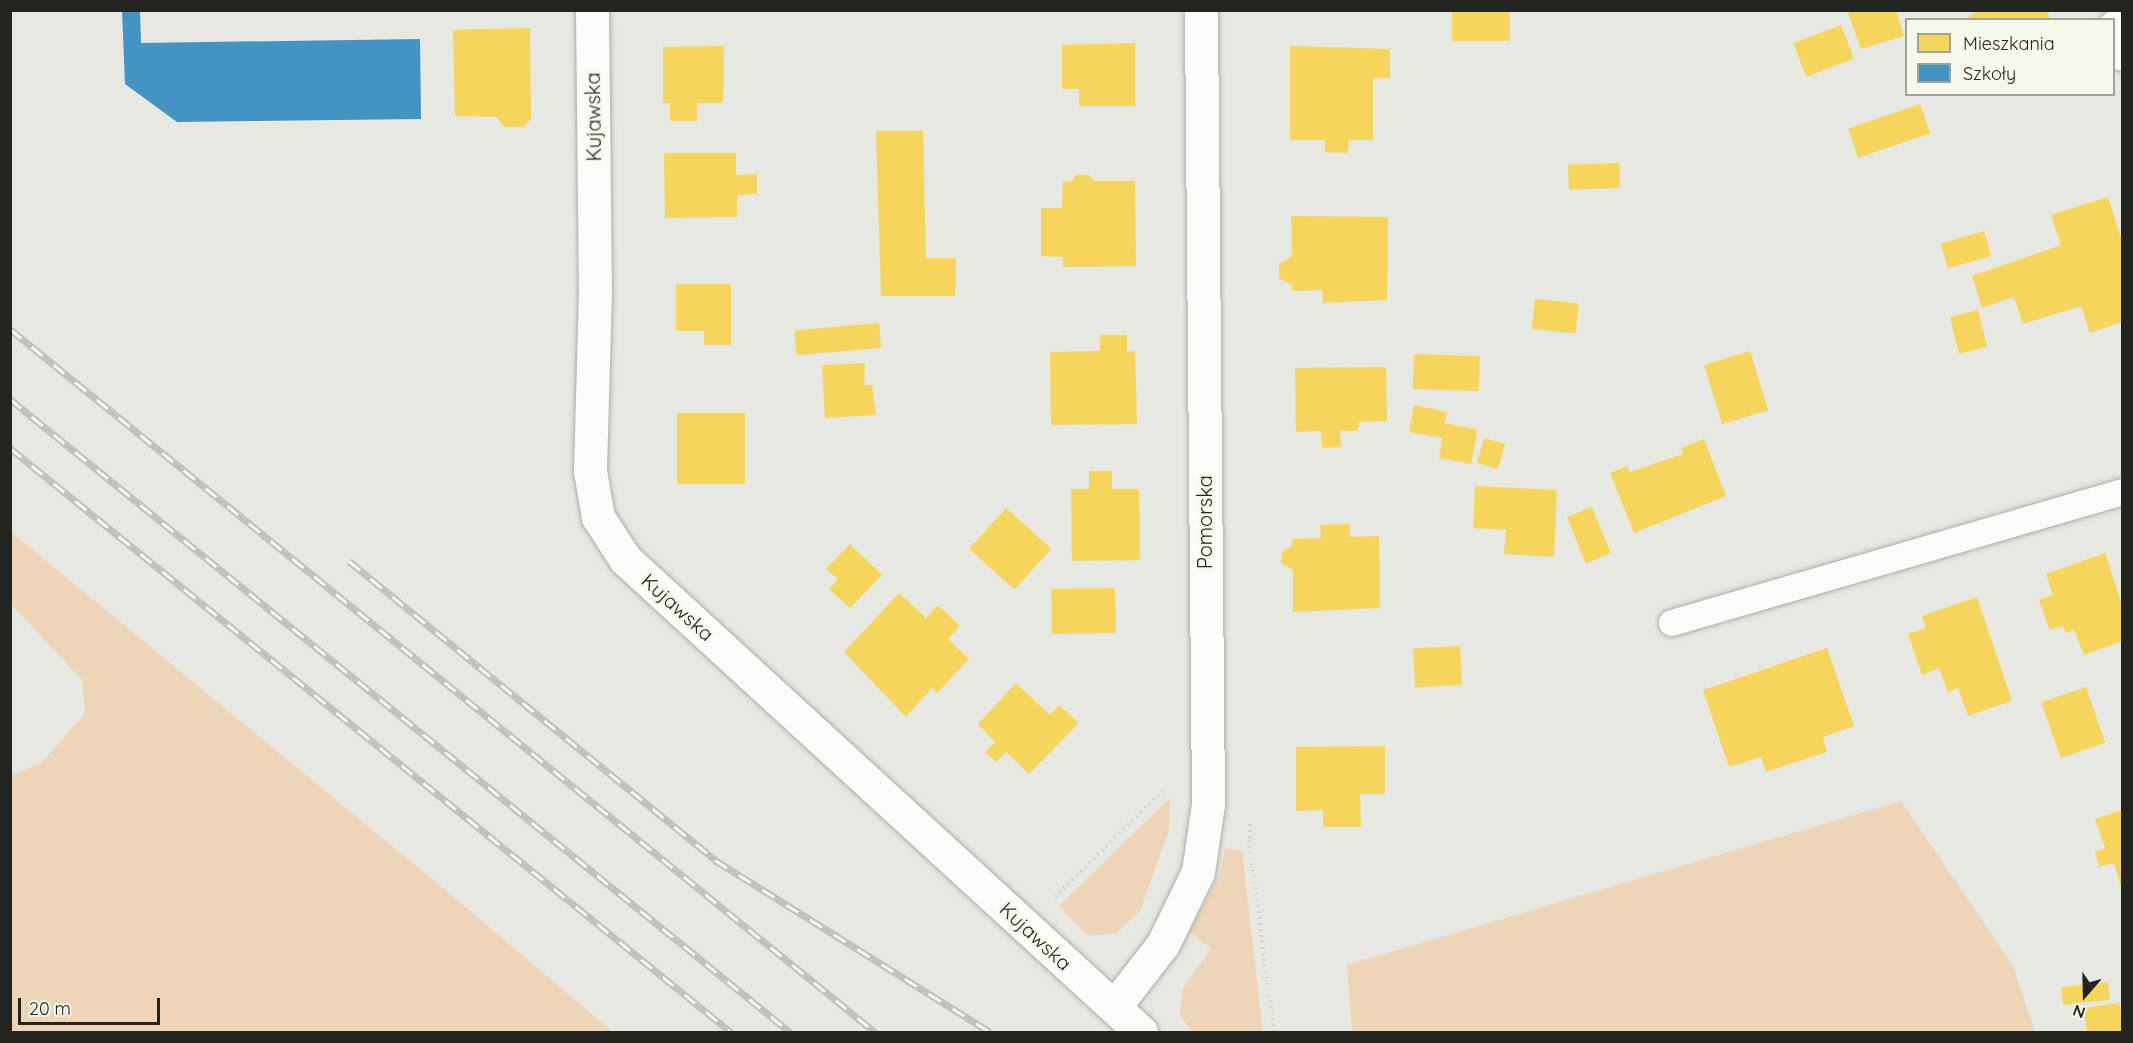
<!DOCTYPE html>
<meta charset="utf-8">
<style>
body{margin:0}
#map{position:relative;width:2133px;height:1043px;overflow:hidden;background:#e7e8e1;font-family:Quicksand,sans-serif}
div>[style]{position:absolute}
.green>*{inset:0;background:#eed5b8}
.homes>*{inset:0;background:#f6d55c;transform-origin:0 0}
.schools>*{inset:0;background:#4393c3}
.path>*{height:4px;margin-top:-2px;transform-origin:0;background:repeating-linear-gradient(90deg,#d0d0ce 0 1.5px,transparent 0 6px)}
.roads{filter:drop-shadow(0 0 2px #adaea9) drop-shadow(0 0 2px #adaea9)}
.lane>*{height:26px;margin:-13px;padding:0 13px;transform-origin:13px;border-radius:13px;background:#fbfcfa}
.street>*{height:33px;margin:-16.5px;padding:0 16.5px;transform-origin:16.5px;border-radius:16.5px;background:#fbfcfa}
.rail>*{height:7px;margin-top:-3.5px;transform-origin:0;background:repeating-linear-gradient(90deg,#f5f8eb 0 14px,#bfbfbd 0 28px);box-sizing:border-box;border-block:2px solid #bfbfbd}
span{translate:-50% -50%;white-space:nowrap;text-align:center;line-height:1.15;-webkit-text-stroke:6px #f5f8eb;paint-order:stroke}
.street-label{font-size:20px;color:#23241f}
.frame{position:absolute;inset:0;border:12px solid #23241f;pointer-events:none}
.legend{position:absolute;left:1905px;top:18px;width:210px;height:78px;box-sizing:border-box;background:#f5f8eb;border:2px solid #a1a399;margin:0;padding:8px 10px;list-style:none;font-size:18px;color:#23241f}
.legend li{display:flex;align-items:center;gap:12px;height:30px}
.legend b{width:30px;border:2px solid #a1a399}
.north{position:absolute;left:2055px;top:965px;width:60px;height:60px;-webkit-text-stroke:4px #f5f8eb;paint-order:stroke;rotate:200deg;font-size:16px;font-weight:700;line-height:24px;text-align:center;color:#23241f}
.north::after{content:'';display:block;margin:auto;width:21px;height:27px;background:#23241f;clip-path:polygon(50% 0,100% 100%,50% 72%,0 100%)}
.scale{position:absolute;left:18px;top:998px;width:142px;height:27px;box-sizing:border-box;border:3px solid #23241f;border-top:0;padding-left:8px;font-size:18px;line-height:21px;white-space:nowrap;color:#23241f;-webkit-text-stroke:4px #f5f8eb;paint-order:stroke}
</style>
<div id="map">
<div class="green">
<div style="clip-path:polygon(10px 531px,444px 889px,613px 1032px,11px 1032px,11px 776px,41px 763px,85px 714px,82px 680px,11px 604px)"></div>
<div style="clip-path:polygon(1170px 798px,1169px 830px,1140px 911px,1116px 934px,1087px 935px,1059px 906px)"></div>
<div style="clip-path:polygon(1901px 801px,2013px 966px,2035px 1032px,1352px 1032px,1347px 965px)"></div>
<div style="clip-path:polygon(1225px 849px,1242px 850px,1263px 1032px,1192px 1032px,1180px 1015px,1182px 990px,1211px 948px,1189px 932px,1220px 874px)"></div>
</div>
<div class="homes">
<div style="left:1452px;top:10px;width:58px;height:31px"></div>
<div style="clip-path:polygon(1847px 10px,1896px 10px,1904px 36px,1861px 49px)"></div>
<div style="clip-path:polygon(1983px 10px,2047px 10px,2050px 20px,1970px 20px,1969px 15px)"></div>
<div style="left:1841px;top:25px;width:36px;height:51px;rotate:69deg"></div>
<div style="clip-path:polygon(530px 28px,531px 119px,524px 127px,504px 127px,497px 117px,455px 116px,453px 30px)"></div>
<div style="clip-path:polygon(1135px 43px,1135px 106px,1079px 106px,1079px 89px,1062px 89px,1062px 45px)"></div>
<div style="clip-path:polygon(724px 46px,723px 103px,697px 103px,697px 121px,670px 121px,670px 103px,663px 103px,663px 47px)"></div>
<div style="clip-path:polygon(1290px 46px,1390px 49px,1390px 78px,1373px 78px,1373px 140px,1349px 140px,1348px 153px,1325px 152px,1325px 140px,1290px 140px)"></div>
<div style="left:1920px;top:104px;width:31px;height:76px;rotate:71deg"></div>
<div style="clip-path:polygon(876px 131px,923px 131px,926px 258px,956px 258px,955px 296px,881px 296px)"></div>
<div style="clip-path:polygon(664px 153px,736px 153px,736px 175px,757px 174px,757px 194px,737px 195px,737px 217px,665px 218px)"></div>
<div style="left:1619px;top:163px;width:25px;height:51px;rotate:88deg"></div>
<div style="clip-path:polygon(1076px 175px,1089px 175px,1094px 181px,1135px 181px,1136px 266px,1063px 267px,1063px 257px,1041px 256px,1041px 208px,1062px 208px,1063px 181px,1071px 182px)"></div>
<div style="clip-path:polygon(2108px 197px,2122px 241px,2122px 322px,2090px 333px,2081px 306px,2023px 324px,2014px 297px,1982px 308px,1972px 276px,2061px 245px,2051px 215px)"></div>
<div style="clip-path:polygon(1291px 216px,1388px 217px,1387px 300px,1323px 303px,1322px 290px,1292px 291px,1292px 285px,1279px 278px,1279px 264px,1292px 256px)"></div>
<div style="left:1984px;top:231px;width:26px;height:45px;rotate:74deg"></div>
<div style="clip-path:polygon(676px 284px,731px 284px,731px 345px,704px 345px,704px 331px,676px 331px)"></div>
<div style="left:1535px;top:299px;width:44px;height:30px;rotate:6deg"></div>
<div style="left:1978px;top:310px;width:38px;height:29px;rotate:76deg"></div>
<div style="left:879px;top:323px;width:25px;height:85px;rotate:85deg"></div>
<div style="clip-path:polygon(1100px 335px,1127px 335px,1127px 352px,1135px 351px,1137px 424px,1051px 425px,1050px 352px,1100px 351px)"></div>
<div style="left:1750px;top:351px;width:62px;height:48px;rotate:73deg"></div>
<div style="left:1414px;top:354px;width:66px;height:35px;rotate:2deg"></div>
<div style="clip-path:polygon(865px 363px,864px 385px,872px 385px,876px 415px,825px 418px,822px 365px)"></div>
<div style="clip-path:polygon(1386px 367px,1387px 421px,1359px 422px,1358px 431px,1340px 431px,1341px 447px,1322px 448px,1321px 431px,1296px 432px,1295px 368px)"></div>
<div style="clip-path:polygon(1414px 405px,1447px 412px,1445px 423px,1478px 430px,1471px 464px,1439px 458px,1442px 438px,1409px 432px)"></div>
<div style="left:677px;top:413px;width:68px;height:71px"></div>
<div style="left:1484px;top:438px;width:22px;height:26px;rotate:16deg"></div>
<div style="clip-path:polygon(1704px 439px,1726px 496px,1634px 533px,1610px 473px,1627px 466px,1630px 472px,1683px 454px,1681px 448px)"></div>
<div style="clip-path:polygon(1089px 471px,1112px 471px,1112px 489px,1139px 489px,1140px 560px,1072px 561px,1071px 489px,1089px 489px)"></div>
<div style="clip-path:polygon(1475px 486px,1557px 490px,1554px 557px,1504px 554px,1506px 530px,1473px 528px)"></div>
<div style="left:1592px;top:507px;width:50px;height:27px;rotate:68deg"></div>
<div style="left:1006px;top:508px;width:61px;height:55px;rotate:42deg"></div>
<div style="clip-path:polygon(1350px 524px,1350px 537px,1379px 536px,1380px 608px,1293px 612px,1293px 570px,1281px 563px,1282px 552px,1293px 545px,1292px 539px,1321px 538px,1320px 525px)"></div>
<div style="clip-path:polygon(850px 544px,882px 575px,850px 608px,829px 589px,838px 579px,826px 569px)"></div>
<div style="clip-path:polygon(2105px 553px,2122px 605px,2122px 641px,2084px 655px,2074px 630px,2066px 633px,2063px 626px,2050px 630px,2039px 600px,2053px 595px,2046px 574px)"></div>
<div style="left:1115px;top:588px;width:45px;height:64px;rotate:89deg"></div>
<div style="clip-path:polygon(899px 593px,926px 618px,938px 605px,960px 626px,948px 639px,969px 659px,937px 693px,932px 688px,906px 717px,844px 652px)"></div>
<div style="clip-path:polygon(1977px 597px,2012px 701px,1968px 716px,1958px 688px,1948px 692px,1939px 668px,1922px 675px,1908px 634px,1926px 628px,1922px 616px)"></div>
<div style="left:1460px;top:646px;width:39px;height:47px;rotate:87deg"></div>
<div style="clip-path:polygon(1827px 648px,1854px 726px,1823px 737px,1827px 752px,1796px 762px,1766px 772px,1761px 757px,1729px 767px,1703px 690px)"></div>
<div style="clip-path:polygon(1016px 683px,1050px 715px,1059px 705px,1079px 723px,1029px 774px,1006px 752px,996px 762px,985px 752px,995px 742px,978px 724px)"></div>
<div style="left:2086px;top:687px;width:59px;height:47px;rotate:71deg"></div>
<div style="clip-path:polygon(1385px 746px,1385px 794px,1360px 794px,1361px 827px,1323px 827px,1323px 810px,1296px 811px,1296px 747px)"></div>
<div style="clip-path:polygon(2122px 810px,2122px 890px,2114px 863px,2099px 867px,2095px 852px,2105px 848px,2095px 819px)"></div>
<div style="left:2108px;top:982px;width:18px;height:47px;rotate:84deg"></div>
<div style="clip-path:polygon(2120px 1003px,2122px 1032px,2087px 1032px,2083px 1008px)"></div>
</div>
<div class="schools">
<div style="clip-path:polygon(122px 10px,140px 10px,141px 43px,420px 39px,421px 119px,177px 122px,125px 84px)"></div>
</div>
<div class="path">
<div style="left:1250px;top:824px;width:17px;rotate:90deg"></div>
<div style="left:1249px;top:840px;width:194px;rotate:82.6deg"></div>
<div style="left:1055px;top:897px;width:156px;rotate:-44.5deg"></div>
</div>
<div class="roads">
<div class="lane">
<div style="left:1672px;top:623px;width:469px;rotate:-16.2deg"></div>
</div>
<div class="street">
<div style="left:592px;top:10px;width:281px;rotate:89.4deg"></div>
<div style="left:595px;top:291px;width:180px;rotate:91.6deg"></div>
<div style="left:590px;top:471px;width:47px;rotate:80.1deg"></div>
<div style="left:598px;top:517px;width:50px;rotate:57.3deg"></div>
<div style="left:625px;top:559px;width:700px;rotate:42.51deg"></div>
<div style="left:2114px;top:27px;width:28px;rotate:73deg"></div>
<div style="left:1114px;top:1007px;width:80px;rotate:-52.1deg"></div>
<div style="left:1163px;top:944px;width:80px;rotate:-64.1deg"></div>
<div style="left:1198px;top:872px;width:69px;rotate:-81.6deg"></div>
<div style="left:1208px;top:804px;width:794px;rotate:-90.51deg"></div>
</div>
</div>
<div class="rail">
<div style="left:10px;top:329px;width:1115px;rotate:39.1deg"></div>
<div style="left:10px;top:399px;width:1005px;rotate:39.06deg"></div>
<div style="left:10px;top:448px;width:928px;rotate:39.01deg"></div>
<div style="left:349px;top:561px;width:473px;rotate:39.2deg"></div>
<div style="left:715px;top:860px;width:324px;rotate:32deg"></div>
</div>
<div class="street-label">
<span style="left:593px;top:117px;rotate:-91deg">Kujawska</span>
<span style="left:1204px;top:522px;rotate:-90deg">Pomorska</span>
<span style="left:678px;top:607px;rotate:42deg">Kujawska</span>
<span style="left:1036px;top:936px;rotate:43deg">Kujawska</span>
</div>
<div class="frame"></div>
<ul class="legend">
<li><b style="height:16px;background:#f6d55c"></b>Mieszkania</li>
<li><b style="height:16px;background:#4393c3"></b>Szkoły</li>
</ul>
<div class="north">N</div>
<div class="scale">20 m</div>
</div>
